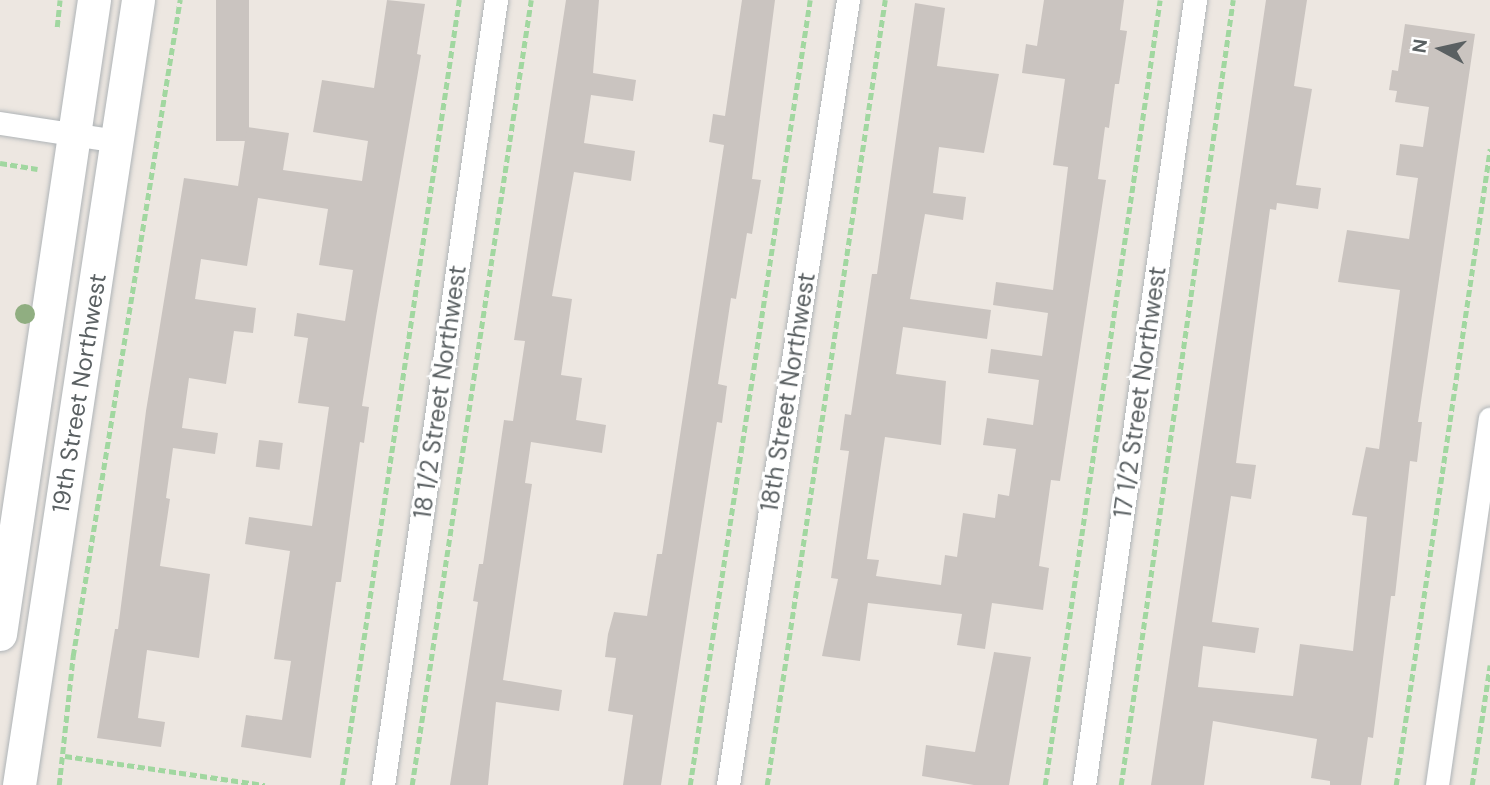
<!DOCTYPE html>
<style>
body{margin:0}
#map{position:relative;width:1490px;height:785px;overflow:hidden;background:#ede7e1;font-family:"DM Sans",sans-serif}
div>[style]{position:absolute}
.building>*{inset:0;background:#cac4c0;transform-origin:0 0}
.path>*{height:4.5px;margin-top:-2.25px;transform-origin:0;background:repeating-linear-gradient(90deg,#a1d7a0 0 7px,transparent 0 10.5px)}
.roads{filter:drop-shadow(0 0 2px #afb4b7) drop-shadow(0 0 2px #afb4b7)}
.street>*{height:23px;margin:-11.5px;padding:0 11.5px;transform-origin:11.5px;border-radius:11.5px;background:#fff}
.secondary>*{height:33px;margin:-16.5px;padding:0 16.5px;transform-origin:16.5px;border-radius:16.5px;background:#fff}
.trees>*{width:20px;height:20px;margin:-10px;border-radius:50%;background:#90ae81}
span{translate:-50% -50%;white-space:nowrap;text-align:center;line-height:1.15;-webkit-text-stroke:6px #fff;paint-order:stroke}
.street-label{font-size:24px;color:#5a6062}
.north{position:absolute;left:1406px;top:14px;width:70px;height:70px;-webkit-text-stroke:5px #fff;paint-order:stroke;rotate:278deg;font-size:19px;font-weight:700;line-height:28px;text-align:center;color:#5a6062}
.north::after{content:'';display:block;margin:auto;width:24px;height:32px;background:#5a6062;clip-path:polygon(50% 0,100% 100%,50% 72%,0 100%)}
</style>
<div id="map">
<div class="building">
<div style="left:216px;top:0;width:33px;height:141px"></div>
<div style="clip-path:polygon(387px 0,425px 4px,417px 54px,421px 55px,376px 317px,362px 406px,369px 407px,364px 443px,360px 442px,341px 582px,336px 582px,311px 758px,241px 747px,246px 715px,282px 720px,291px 661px,274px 659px,290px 551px,245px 544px,249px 517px,312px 526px,329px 407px,298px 403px,308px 338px,294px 336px,297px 313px,345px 321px,353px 270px,319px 265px,328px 209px,258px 198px,247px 266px,201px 259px,195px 299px,256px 308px,253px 333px,234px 331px,226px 384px,189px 378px,182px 428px,218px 433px,215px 454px,173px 448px,166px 498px,170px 499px,160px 566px,210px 574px,199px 658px,147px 650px,138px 718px,165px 722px,161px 747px,97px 738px,115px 629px,118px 629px,146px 411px,184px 178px,238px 186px,247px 127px,289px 133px,283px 170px,362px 181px,368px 141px,313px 132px,322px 80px,374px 88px)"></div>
<div style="clip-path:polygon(566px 0,599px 0,593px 73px,636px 80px,633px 101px,591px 95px,584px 143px,635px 151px,631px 181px,574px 172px,552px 296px,572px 299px,561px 375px,582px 378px,576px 420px,606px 425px,602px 453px,531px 442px,525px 483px,532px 484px,503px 680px,562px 690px,559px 711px,496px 702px,488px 785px,450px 785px,478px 602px,473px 601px,479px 564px,483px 564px,504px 420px,513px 421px,525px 341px,514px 340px)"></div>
<div style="clip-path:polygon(742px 0,775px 0,752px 179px,761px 180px,752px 234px,747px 233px,736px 299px,731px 298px,718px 384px,727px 386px,722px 423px,717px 422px,661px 785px,623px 785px,633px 715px,608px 711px,616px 658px,605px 657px,608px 634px,614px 612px,647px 616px,657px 554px,662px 554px,724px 145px,709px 142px,713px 114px,725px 116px)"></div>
<div style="clip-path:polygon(1044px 0,1124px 0,1120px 30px,1127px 31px,1119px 84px,1115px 84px,1109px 128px,1105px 127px,1098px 179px,1106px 180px,1060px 481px,1051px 480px,1039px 566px,1049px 568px,1043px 610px,992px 603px,985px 649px,957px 645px,962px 614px,868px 603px,860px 661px,822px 656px,838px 579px,831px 578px,849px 451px,840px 450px,845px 414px,851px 415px,872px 274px,877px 274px,915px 3px,945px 8px,937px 66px,999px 74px,984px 153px,939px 147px,933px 193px,966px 197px,963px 220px,925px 214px,910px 299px,991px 310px,987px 339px,903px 327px,896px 374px,946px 381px,941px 445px,885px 437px,867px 559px,879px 560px,876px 576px,941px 585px,945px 555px,957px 557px,963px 513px,995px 518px,998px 494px,1009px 496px,1016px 449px,983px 445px,987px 418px,1033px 425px,1039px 380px,988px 373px,991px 349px,1042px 356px,1048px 313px,993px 305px,996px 282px,1053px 290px,1068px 167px,1053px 165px,1065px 79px,1022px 73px,1026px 44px,1037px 46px)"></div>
<div style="clip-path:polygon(1266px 0,1307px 0,1294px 86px,1312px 89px,1296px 185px,1321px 188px,1318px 209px,1277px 203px,1276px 210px,1270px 209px,1236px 463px,1256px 465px,1251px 499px,1231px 496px,1212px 622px,1259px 628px,1255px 653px,1203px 646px,1198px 687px,1293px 696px,1300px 644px,1353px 651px,1367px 517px,1352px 515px,1366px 447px,1379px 449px,1400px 290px,1338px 282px,1347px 230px,1409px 239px,1418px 178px,1396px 175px,1400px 144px,1423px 147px,1429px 107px,1395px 102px,1397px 91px,1389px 90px,1392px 70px,1398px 71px,1405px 24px,1475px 34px,1418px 422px,1422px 422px,1417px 462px,1410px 461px,1395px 596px,1391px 596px,1373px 738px,1368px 737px,1361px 785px,1330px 785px,1330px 781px,1311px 778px,1317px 739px,1213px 721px,1204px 785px,1151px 785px)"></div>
<div style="left:259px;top:440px;width:24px;height:27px;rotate:7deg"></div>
<div style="clip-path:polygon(994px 652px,1031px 657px,1009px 785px,974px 785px,922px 776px,926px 745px,975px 752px)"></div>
</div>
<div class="path">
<div style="left:57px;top:27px;width:27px;rotate:-84deg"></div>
<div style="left:0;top:163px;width:38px;rotate:9deg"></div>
<div style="left:65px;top:756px;width:202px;rotate:8.3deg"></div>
<div style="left:59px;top:785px;width:130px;rotate:-83.8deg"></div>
<div style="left:73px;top:656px;width:665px;rotate:-80.74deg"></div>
<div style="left:342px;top:785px;width:794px;rotate:-81.52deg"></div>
<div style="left:412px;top:785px;width:794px;rotate:-81.38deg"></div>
<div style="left:690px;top:785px;width:794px;rotate:-81.31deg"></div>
<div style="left:767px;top:785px;width:794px;rotate:-81.45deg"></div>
<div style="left:1045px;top:785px;width:793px;rotate:-81.67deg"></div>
<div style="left:1121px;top:785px;width:793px;rotate:-81.88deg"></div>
<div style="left:1396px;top:785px;width:643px;rotate:-81.59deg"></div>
<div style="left:1472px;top:785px;width:121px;rotate:-81.5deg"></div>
</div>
<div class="roads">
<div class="street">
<div style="left:0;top:123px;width:119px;rotate:8.7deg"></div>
<div style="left:383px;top:785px;width:793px;rotate:-81.81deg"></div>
<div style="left:728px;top:785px;width:794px;rotate:-81.31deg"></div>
<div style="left:1084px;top:785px;width:793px;rotate:-81.95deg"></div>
<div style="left:1437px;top:785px;width:370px;rotate:-81.8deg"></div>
</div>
<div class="secondary">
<div style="left:0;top:634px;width:641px;rotate:-81.57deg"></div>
<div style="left:19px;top:785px;width:794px;rotate:-81.38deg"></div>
</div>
</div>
<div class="trees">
<div style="left:25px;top:314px"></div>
</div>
<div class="street-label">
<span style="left:440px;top:392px;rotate:-82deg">18 1/2 Street Northwest</span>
<span style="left:788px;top:392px;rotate:-81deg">18th Street Northwest</span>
<span style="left:1140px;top:392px;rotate:-82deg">17 1/2 Street Northwest</span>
<span style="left:79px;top:393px;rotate:-81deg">19th Street Northwest</span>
</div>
<div class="north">N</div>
</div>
